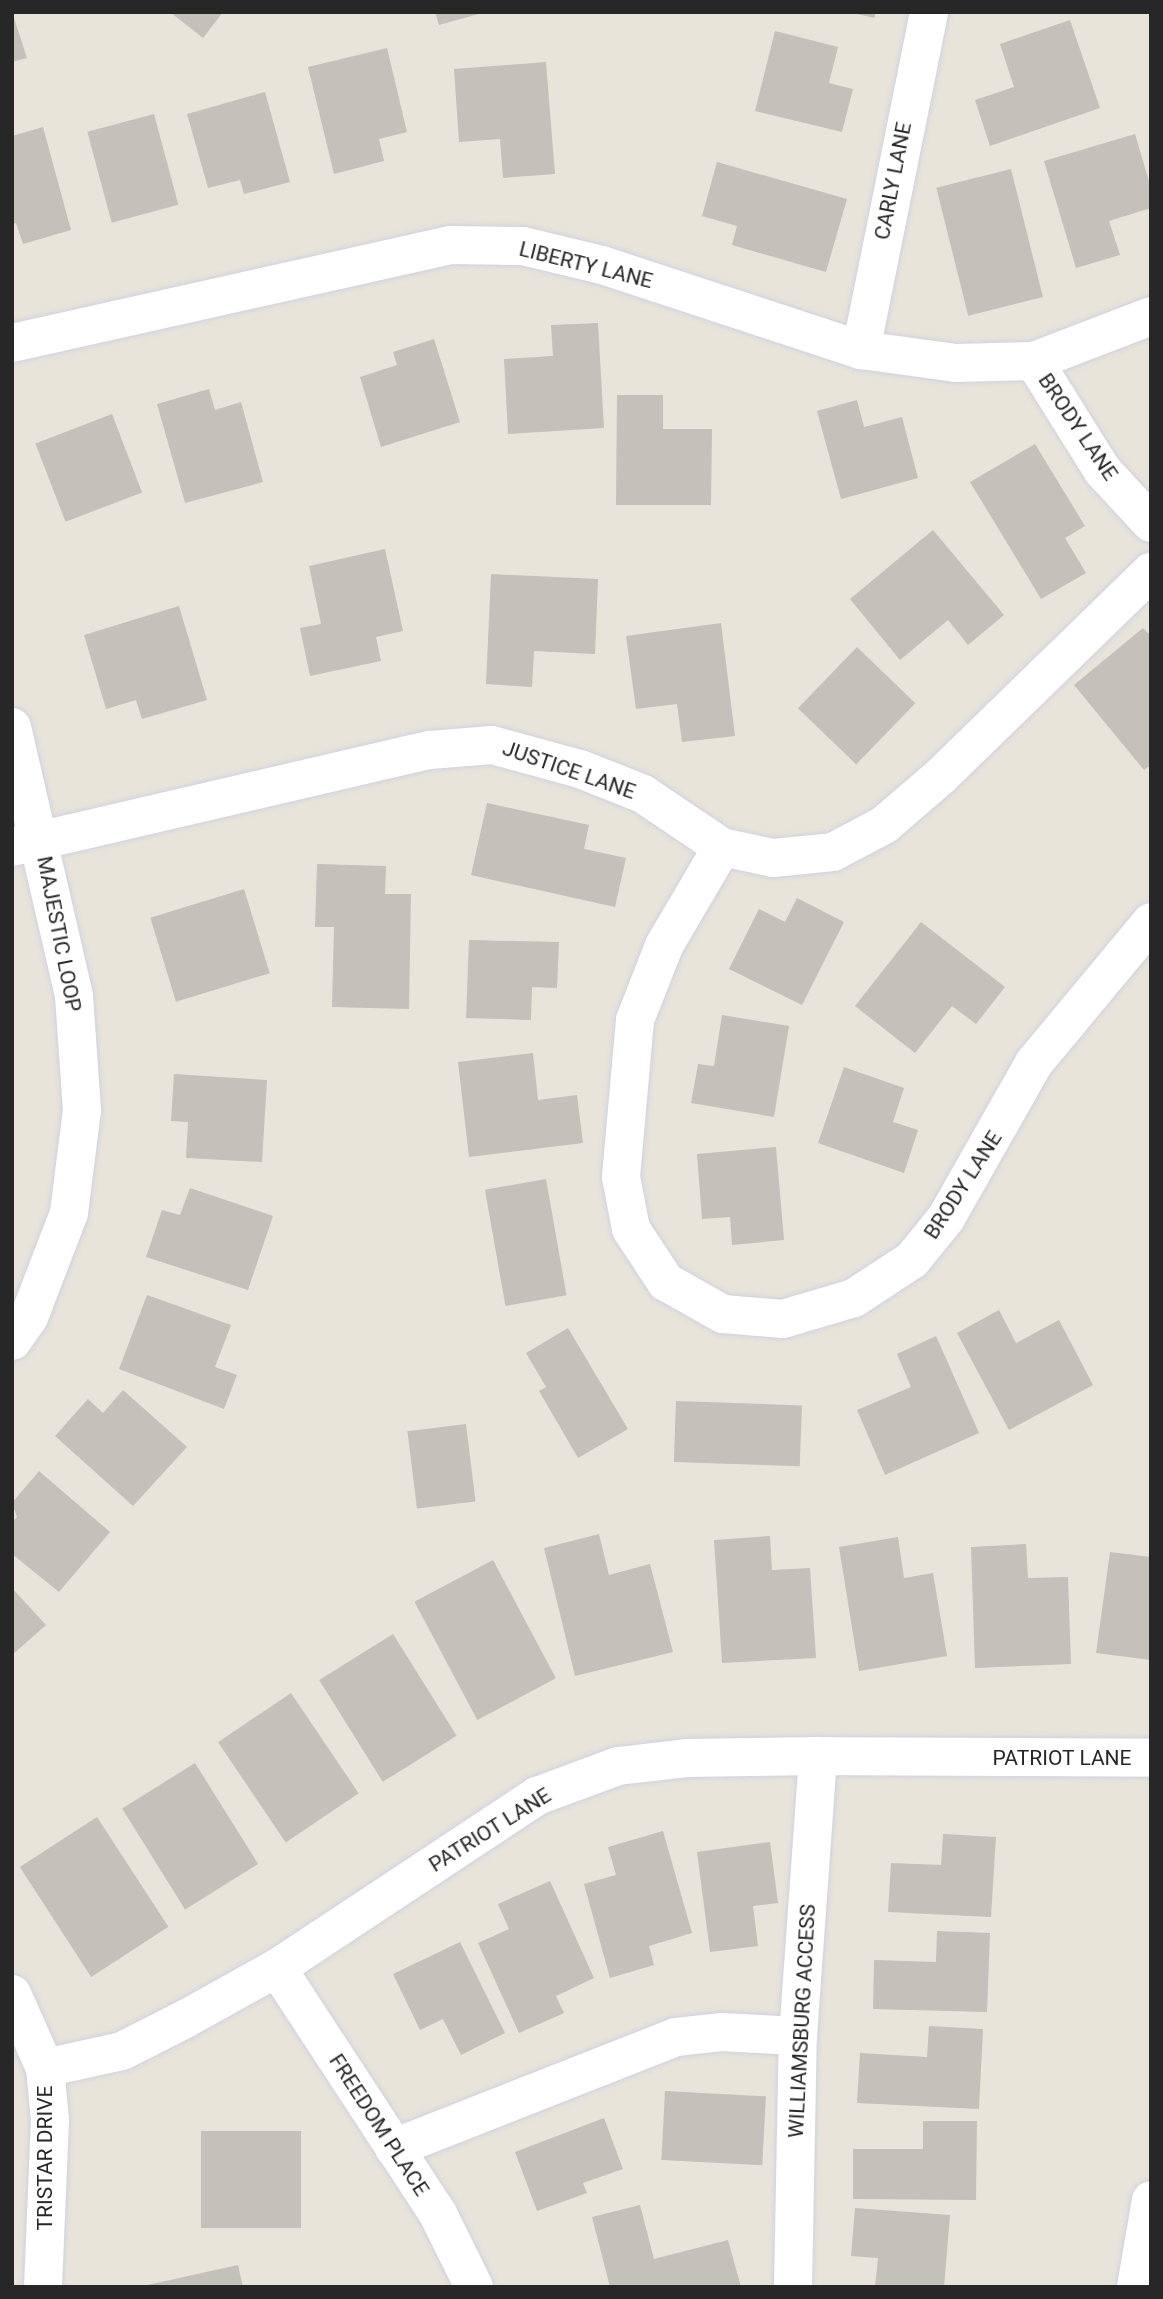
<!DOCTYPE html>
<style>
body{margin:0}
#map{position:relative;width:1163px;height:2299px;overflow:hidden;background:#e8e4da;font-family:Roboto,sans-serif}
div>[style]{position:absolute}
.building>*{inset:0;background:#c4c0ba;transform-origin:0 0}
.roads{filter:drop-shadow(0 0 2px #d0d1df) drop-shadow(0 0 2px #d0d1df)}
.minor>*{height:38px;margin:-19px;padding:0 19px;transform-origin:19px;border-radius:19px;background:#fff}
.tertiary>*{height:38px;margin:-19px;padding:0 19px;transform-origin:19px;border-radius:19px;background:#fff}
span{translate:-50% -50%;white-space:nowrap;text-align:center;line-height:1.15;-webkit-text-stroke:5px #fff;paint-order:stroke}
.street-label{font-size:21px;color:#272727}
.frame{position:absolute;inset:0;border:14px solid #272727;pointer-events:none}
</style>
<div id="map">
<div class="building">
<div style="clip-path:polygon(12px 12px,27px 58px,12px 62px)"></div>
<div style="clip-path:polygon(170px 12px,223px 12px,203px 38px)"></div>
<div style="clip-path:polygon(435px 12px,482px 12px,482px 13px,439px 25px)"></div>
<div style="clip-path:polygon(849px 12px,876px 12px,874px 18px)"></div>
<div style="clip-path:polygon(1070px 20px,1100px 108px,990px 146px,975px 100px,1014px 87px,1000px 44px)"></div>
<div style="clip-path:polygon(775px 31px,838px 47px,829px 83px,853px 89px,842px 132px,755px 111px)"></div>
<div style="clip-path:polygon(387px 48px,407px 132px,379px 139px,384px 161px,334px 174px,308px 67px)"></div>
<div style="clip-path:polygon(546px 62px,555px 174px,503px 178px,500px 139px,459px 142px,454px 69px)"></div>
<div style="clip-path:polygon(265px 92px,290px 182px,244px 194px,240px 180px,208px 188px,187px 114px)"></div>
<div style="left:154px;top:114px;width:94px;height:69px;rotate:75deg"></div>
<div style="clip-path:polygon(43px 127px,71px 230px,23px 244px,16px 223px,12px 224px,12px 136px)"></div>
<div style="clip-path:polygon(1135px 134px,1151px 188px,1151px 208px,1109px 221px,1120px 255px,1076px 268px,1044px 161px)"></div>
<div style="clip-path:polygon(717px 162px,847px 199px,826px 272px,732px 245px,737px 226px,702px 216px)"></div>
<div style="left:1011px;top:169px;width:132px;height:77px;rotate:76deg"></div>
<div style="clip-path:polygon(598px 323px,604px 428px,508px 434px,504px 359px,553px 356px,551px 325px)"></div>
<div style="clip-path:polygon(434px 339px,460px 422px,381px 447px,360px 377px,397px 365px,393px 352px)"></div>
<div style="clip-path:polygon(209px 389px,215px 410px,241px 402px,263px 482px,185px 503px,157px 404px)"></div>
<div style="clip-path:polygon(617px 395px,663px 395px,663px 429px,712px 429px,711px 505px,616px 505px)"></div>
<div style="clip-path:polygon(857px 400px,864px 427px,902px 417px,918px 478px,841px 499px,817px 411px)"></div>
<div style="left:112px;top:414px;width:84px;height:82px;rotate:69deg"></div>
<div style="clip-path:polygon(1035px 444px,1085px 526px,1065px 538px,1086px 573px,1041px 599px,970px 482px)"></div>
<div style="clip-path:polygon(933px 530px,1004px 615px,968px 645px,948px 620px,900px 660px,850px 599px)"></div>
<div style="clip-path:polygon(385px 549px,403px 631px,376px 637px,381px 661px,310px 676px,300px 628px,321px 624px,309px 566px)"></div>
<div style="clip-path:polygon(491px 574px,598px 579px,595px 654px,534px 651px,532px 687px,486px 684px)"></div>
<div style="clip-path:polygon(179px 606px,207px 700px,142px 719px,136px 700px,106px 709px,84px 635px)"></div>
<div style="clip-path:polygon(721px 623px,735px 736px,682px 742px,677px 704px,636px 709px,626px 636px)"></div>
<div style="clip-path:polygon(1143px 628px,1151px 636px,1151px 765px,1144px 770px,1074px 685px)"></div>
<div style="left:857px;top:647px;width:81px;height:85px;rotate:44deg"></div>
<div style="clip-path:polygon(487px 803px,589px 825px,584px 849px,626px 858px,615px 907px,471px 875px)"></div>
<div style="clip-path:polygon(317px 864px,386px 866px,385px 894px,411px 894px,409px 1009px,332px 1007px,334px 927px,315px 927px)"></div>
<div style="left:244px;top:889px;width:88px;height:98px;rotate:73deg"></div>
<div style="clip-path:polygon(797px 898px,844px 922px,802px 1005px,729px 969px,759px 909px,785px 922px)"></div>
<div style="clip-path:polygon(921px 922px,1005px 987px,976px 1024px,952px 1006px,915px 1053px,855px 1006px)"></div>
<div style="clip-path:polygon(469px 940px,559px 942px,557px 988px,532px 987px,531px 1020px,466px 1018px)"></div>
<div style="clip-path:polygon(722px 1015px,789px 1026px,774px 1117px,691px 1103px,698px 1064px,714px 1066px)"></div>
<div style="clip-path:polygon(533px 1053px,538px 1100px,577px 1095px,583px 1143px,469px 1157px,458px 1062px)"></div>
<div style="clip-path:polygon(844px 1067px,904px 1088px,893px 1122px,918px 1130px,904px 1173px,818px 1143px)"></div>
<div style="clip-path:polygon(174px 1074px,267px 1080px,262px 1162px,186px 1158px,188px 1122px,171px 1121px)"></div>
<div style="clip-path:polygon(776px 1147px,784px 1240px,732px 1245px,730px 1217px,702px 1219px,697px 1154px)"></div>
<div style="left:546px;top:1179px;width:118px;height:62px;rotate:80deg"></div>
<div style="clip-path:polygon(190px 1188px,273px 1216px,248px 1290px,146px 1257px,162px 1210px,180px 1215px)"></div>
<div style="clip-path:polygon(147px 1295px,231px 1325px,215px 1367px,237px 1375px,224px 1409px,119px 1369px)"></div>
<div style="clip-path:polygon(999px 1310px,1016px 1343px,1059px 1320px,1093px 1385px,1009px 1430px,957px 1333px)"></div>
<div style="clip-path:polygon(568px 1328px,628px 1429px,578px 1458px,539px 1391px,546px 1387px,526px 1353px)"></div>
<div style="clip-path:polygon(936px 1336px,979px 1433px,885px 1475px,857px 1410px,911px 1387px,897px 1354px)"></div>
<div style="clip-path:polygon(123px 1390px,187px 1447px,133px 1506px,55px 1436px,88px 1399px,103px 1413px)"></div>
<div style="left:676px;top:1401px;width:126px;height:61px;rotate:2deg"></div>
<div style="left:466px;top:1424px;width:78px;height:59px;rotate:83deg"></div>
<div style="clip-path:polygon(39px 1471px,110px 1532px,59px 1592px,12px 1554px,12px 1523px,17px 1517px,12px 1503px)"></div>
<div style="clip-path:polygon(599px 1534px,609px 1575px,650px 1564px,673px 1652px,575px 1676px,544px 1548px)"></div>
<div style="clip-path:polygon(770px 1536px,772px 1570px,810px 1568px,816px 1658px,722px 1663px,714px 1540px)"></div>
<div style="clip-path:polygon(898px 1537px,904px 1578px,933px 1573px,947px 1656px,859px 1671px,839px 1547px)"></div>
<div style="clip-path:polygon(1026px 1544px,1028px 1578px,1068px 1577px,1071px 1664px,975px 1668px,971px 1547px)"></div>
<div style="clip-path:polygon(1110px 1552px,1151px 1557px,1151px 1660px,1096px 1653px)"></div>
<div style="left:493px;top:1560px;width:134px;height:89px;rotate:62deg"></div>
<div style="clip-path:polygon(12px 1588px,46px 1625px,12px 1655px)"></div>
<div style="left:393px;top:1634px;width:120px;height:87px;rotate:58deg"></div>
<div style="left:291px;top:1693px;width:121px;height:88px;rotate:56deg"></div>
<div style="left:195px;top:1763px;width:119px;height:86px;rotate:58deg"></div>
<div style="left:97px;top:1817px;width:131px;height:92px;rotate:57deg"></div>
<div style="clip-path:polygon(663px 1831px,692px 1933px,649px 1946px,654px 1965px,610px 1978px,584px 1884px,616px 1875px,608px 1847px)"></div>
<div style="clip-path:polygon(943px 1834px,996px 1837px,991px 1917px,888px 1912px,891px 1863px,941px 1865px)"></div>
<div style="clip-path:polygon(770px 1842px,778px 1903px,753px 1906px,758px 1946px,710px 1952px,697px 1852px)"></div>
<div style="clip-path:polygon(550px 1881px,594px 1978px,556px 1996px,564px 2013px,519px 2033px,478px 1943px,509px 1929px,498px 1904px)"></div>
<div style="clip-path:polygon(937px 1931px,990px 1933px,987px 2012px,873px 2009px,874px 1960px,936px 1962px)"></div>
<div style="clip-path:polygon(460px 1942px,505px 2033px,461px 2055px,443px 2019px,420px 2030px,393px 1974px)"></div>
<div style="clip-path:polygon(929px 2026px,983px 2029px,979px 2109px,857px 2103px,860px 2053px,927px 2057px)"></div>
<div style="left:665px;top:2091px;width:101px;height:69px;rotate:3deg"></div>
<div style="clip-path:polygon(604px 2118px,623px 2169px,583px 2183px,587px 2193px,537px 2211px,515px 2152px)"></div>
<div style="clip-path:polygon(923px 2121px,977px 2121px,976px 2200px,853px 2199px,853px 2149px,923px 2149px)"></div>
<div style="left:201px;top:2131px;width:100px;height:97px"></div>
<div style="clip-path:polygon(640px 2205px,654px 2259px,728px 2240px,741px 2287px,610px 2287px,592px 2217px)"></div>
<div style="clip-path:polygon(855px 2208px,950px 2215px,944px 2287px,875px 2287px,878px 2258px,851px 2256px)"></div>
<div style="clip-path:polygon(238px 2265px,243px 2287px,143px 2287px,143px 2286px)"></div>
</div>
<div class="roads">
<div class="minor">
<div style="left:12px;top:343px;width:450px;rotate:-12.6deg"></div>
<div style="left:451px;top:245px;width:72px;rotate:0.8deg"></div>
<div style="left:523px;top:246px;width:81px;rotate:13.5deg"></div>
<div style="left:602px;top:265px;width:273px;rotate:18.2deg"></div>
<div style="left:861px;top:350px;width:96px;rotate:7.8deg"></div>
<div style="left:956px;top:363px;width:78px;rotate:-1.5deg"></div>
<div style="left:1034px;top:361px;width:125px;rotate:-21deg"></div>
<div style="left:861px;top:350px;width:345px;rotate:-78.6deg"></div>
<div style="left:1034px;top:361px;width:128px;rotate:58deg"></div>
<div style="left:1102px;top:470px;width:72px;rotate:47.2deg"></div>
<div style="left:12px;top:727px;width:276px;rotate:77deg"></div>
<div style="left:74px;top:996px;width:114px;rotate:86deg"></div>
<div style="left:82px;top:1110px;width:104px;rotate:97.2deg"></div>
<div style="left:69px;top:1213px;width:111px;rotate:111deg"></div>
<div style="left:29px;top:1317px;width:29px;rotate:125deg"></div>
<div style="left:12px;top:847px;width:429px;rotate:-13.1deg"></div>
<div style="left:430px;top:750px;width:62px;rotate:-4.6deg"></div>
<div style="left:492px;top:745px;width:91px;rotate:15.3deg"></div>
<div style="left:580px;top:769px;width:68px;rotate:21.6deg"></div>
<div style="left:643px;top:794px;width:95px;rotate:33.9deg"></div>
<div style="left:722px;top:847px;width:52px;rotate:12.2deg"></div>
<div style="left:773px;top:858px;width:60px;rotate:-5.7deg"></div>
<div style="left:833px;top:852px;width:58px;rotate:-27.9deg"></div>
<div style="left:884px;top:825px;width:75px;rotate:-40.7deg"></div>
<div style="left:941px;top:776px;width:293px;rotate:-44.2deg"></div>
<div style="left:722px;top:847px;width:115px;rotate:120.4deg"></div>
<div style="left:664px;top:946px;width:79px;rotate:111.4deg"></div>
<div style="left:635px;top:1020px;width:158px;rotate:95.1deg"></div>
<div style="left:621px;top:1177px;width:53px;rotate:79.1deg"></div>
<div style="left:631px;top:1229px;width:64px;rotate:56.6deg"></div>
<div style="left:666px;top:1282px;width:65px;rotate:29.3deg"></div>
<div style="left:723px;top:1314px;width:60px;rotate:4.8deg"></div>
<div style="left:783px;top:1319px;width:74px;rotate:-16.5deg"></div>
<div style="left:854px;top:1298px;width:69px;rotate:-33.2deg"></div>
<div style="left:912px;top:1260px;width:54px;rotate:-51deg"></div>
<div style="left:946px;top:1218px;width:178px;rotate:-60.4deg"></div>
<div style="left:1034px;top:1063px;width:183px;rotate:-50.3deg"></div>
<div style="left:277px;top:1968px;width:294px;rotate:56.8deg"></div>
<div style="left:438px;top:2214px;width:81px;rotate:63.7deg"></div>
<div style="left:12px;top:1994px;width:81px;rotate:66deg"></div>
<div style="left:45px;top:2068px;width:52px;rotate:84.5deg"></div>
<div style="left:50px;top:2120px;width:167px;rotate:92.4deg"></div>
<div style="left:45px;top:2068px;width:79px;rotate:-12.4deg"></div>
<div style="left:122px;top:2051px;width:73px;rotate:-26.9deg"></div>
<div style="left:187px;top:2018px;width:103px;rotate:-29.1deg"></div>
<div style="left:277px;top:1968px;width:312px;rotate:-33.5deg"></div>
<div style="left:537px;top:1796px;width:86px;rotate:-20.3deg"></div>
<div style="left:618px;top:1766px;width:69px;rotate:-6.6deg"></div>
<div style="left:687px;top:1758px;width:131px;rotate:-0.9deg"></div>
<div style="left:818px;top:1756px;width:333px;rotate:0.3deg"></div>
<div style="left:394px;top:2148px;width:303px;rotate:-21.5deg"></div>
<div style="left:676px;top:2037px;width:45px;rotate:-6.3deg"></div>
<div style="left:721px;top:2032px;width:77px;rotate:3deg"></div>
<div style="left:793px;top:2287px;width:251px;rotate:-88.9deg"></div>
<div style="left:798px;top:2036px;width:281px;rotate:-85.9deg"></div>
</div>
<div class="tertiary">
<div style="left:1136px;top:2287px;width:88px;rotate:-80.2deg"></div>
</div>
</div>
<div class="street-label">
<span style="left:893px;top:181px;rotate:-79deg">CARLY LANE</span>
<span style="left:586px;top:265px;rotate:14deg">LIBERTY LANE</span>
<span style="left:1078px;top:427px;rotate:56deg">BRODY LANE</span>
<span style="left:569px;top:770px;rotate:19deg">JUSTICE LANE</span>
<span style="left:59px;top:934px;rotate:79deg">MAJESTIC LOOP</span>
<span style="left:963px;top:1185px;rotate:-57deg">BRODY LANE</span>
<span style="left:1062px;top:1758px">PATRIOT LANE</span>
<span style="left:490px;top:1830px;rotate:-32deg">PATRIOT LANE</span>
<span style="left:802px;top:2021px;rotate:-87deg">WILLIAMSBURG ACCESS</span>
<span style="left:379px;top:2125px;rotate:57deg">FREEDOM PLACE</span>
<span style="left:45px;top:2158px;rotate:-90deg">TRISTAR DRIVE</span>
</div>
<div class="frame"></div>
</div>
